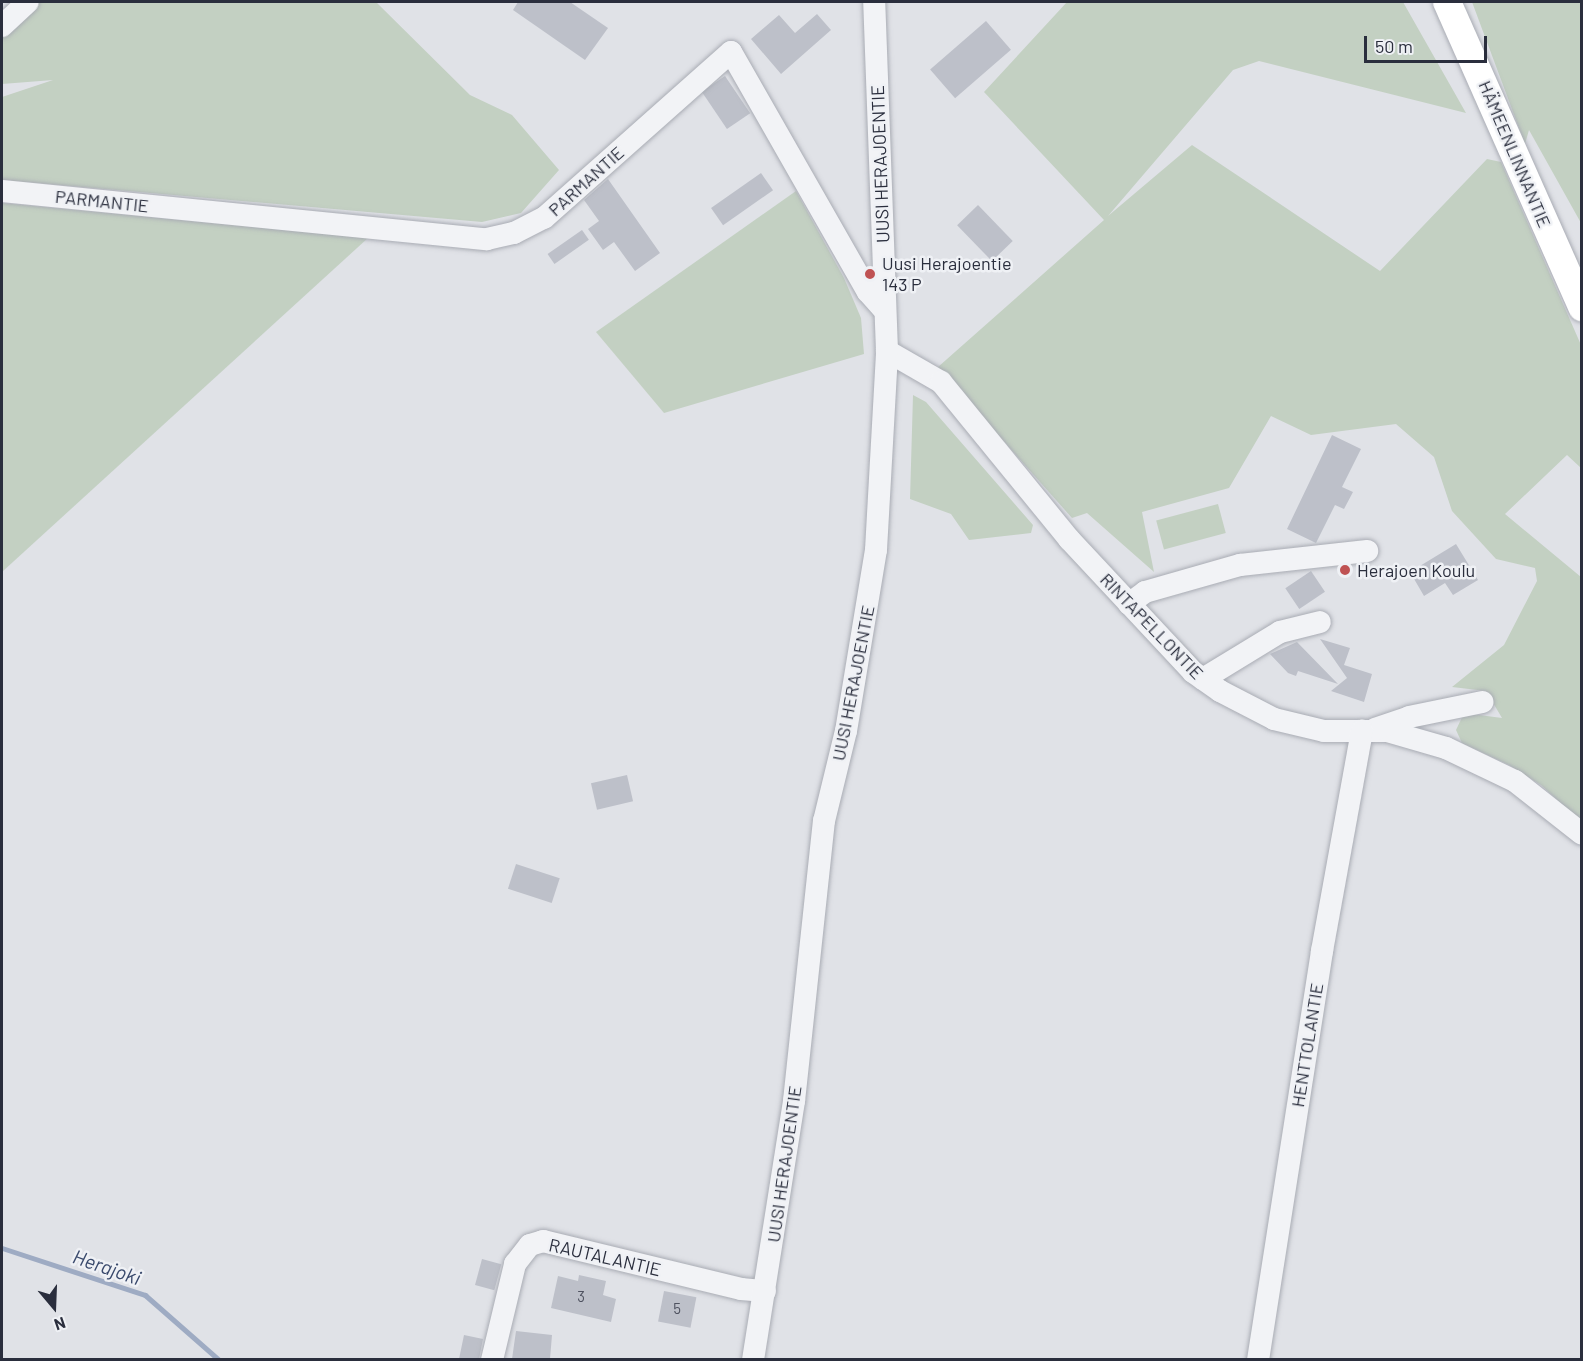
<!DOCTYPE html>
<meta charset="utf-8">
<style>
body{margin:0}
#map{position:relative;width:1583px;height:1361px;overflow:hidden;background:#e0e2e7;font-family:Barlow,sans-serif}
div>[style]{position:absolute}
.green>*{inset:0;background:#c3d0c2;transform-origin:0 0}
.stream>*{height:5px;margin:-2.5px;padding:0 2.5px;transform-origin:2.5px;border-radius:2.5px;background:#9eabc3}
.building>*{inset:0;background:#bdc0c9;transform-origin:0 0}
.roads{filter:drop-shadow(0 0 2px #a9acb4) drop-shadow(0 0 2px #a9acb4)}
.minor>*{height:22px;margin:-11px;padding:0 11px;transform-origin:11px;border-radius:11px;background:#f2f3f6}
.major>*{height:28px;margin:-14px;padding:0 14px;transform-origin:14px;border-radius:14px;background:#fff}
.dots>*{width:16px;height:16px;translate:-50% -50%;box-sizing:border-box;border:3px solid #eff1f5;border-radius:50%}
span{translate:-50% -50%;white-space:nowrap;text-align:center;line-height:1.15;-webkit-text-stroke:5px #eff1f5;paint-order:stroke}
.number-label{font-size:15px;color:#4f5260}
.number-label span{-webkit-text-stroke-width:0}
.street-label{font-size:18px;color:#2a2e3d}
.poi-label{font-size:18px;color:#2a2e3d}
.left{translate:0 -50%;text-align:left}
.water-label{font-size:20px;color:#39496c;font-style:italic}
.frame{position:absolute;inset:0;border:3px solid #2a2e3d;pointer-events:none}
.north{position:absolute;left:24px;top:1277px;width:60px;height:60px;-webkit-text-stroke:4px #eff1f5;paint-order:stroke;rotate:161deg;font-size:16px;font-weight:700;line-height:24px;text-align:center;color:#2a2e3d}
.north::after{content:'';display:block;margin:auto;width:21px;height:27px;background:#2a2e3d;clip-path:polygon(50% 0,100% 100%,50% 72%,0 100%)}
.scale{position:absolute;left:1364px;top:36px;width:123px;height:27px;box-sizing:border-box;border:3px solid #2a2e3d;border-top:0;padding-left:8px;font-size:18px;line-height:21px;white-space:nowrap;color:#2a2e3d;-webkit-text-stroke:4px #eff1f5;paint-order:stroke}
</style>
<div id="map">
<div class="green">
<div style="clip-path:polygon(32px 2px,376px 2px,470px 95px,512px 115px,559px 170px,521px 213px,482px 222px,2px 180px,2px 97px,53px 80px,2px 84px,2px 31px)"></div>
<div style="clip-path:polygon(1067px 2px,1403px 2px,1466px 113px,1259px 61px,1233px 70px,1108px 216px,1192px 145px,1380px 271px,1487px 159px,1501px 162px,1581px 345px,1581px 468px,1567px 455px,1505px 514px,1581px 577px,1581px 822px,1541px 785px,1509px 765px,1462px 743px,1456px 730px,1464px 713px,1502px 718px,1486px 691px,1452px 687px,1504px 645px,1537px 581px,1535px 568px,1496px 559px,1452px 511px,1434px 457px,1396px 424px,1311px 435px,1271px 416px,1229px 488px,1142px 512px,1154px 572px,1087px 513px,1072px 518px,938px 367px,1104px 220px,984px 92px)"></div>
<div style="clip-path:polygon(1472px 2px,1581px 2px,1581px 223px,1529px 130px,1525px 144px)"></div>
<div style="clip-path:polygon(796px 191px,844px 278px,861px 318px,864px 354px,664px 413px,596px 332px)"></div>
<div style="clip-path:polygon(2px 203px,368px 238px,2px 572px)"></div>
<div style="clip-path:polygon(913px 395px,926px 402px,1033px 525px,1031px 533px,969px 540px,951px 514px,910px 499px)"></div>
<div style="left:1218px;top:504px;width:30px;height:64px;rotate:75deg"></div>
</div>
<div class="stream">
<div style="left:2px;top:1248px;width:151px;rotate:18.2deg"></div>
<div style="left:145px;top:1295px;width:98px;rotate:41.3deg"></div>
</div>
<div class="building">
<div style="clip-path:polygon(518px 2px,570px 2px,608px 28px,585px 60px,513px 10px)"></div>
<div style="clip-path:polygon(817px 14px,831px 30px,781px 74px,751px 39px,779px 15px,795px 33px)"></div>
<div style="left:986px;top:21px;width:38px;height:74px;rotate:49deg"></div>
<div style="left:725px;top:76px;width:45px;height:28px;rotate:56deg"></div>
<div style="left:761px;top:173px;width:21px;height:61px;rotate:55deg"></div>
<div style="clip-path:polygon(608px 179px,660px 253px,635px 271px,614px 242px,603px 250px,588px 229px,599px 221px,584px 200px)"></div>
<div style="left:978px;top:205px;width:50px;height:29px;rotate:46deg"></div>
<div style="left:582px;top:230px;width:12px;height:42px;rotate:55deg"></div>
<div style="clip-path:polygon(1332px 435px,1361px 449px,1342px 487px,1353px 492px,1344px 509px,1335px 505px,1316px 543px,1287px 529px)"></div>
<div style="clip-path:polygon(1456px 544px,1478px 580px,1453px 595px,1445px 583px,1424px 596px,1410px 572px)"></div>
<div style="left:1311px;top:571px;width:25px;height:31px;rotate:56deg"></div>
<div style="clip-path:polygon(1320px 639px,1350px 648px,1344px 665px,1372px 674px,1364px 702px,1331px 691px,1347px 678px)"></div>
<div style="clip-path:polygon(1297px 642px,1338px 684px,1298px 671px,1296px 676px,1288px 673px,1270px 654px)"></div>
<div style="left:627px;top:775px;width:27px;height:37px;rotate:77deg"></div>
<div style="left:516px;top:864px;width:46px;height:26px;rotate:18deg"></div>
<div style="left:482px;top:1259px;width:20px;height:27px;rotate:15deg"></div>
<div style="clip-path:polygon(579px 1275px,606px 1281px,603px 1295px,616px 1299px,611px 1322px,551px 1308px,558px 1276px,578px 1281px)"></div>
<div style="left:664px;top:1291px;width:33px;height:31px;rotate:11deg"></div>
<div style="clip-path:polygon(516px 1331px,552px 1335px,550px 1359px,512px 1359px)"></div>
<div style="clip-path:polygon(464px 1335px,483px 1339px,479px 1359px,459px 1359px)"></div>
</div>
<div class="roads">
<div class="minor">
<div style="left:2px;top:26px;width:35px;rotate:-43deg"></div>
<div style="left:2px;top:191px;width:487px;rotate:5.7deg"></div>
<div style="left:487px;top:239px;width:28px;rotate:-13deg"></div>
<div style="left:514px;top:233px;width:34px;rotate:-27deg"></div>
<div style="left:544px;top:218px;width:250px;rotate:-41.6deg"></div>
<div style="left:731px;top:52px;width:276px;rotate:60.3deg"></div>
<div style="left:868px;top:292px;width:25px;rotate:48deg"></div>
<div style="left:887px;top:351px;width:62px;rotate:29.9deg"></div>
<div style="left:941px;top:382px;width:203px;rotate:50.8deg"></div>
<div style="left:1069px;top:539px;width:182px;rotate:47deg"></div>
<div style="left:1193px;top:672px;width:33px;rotate:35deg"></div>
<div style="left:1220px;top:691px;width:61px;rotate:27.4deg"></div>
<div style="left:1274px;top:719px;width:51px;rotate:13.5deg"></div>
<div style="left:1324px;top:731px;width:63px"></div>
<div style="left:1387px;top:731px;width:61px;rotate:16.1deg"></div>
<div style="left:1446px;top:748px;width:76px;rotate:25.6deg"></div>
<div style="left:1515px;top:781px;width:85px;rotate:38.3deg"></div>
<div style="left:1129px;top:604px;width:20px;rotate:-37deg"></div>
<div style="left:1145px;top:592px;width:99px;rotate:-15.9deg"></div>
<div style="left:1240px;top:565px;width:128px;rotate:-6.3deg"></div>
<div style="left:1203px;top:679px;width:90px;rotate:-31.4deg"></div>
<div style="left:1280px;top:632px;width:41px;rotate:-14deg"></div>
<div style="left:1375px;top:729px;width:36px;rotate:-19deg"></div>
<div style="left:1409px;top:717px;width:75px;rotate:-11.6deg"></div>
<div style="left:492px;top:1360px;width:99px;rotate:-76.5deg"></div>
<div style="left:515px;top:1264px;width:24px;rotate:-52deg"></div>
<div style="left:530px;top:1245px;width:14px;rotate:-17deg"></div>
<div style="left:543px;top:1241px;width:204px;rotate:13.6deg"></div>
<div style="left:741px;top:1289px;width:24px;rotate:5deg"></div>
<div style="left:753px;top:1360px;width:262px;rotate:-81deg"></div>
<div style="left:794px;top:1101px;width:282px;rotate:-83.9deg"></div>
<div style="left:824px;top:821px;width:93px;rotate:-76.3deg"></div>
<div style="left:846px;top:731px;width:183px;rotate:-80.6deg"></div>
<div style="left:876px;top:550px;width:199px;rotate:-86.8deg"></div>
<div style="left:887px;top:351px;width:349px;rotate:-92.1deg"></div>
<div style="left:1258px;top:1360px;width:414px;rotate:-81.1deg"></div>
<div style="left:1322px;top:951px;width:224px;rotate:-79.7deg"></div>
</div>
<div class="major">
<div style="left:1447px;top:2px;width:334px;rotate:66.1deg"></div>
</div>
</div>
<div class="dots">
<div style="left:870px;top:274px;background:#bf5253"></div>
<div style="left:1345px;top:570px;background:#bf5253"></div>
</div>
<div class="number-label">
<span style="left:581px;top:1297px">3</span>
<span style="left:677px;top:1309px">5</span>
</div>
<div class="street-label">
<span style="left:1515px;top:154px;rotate:67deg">HÄMEENLINNANTIE</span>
<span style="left:880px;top:164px;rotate:-92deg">UUSI HERAJOENTIE</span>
<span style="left:586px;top:181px;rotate:-42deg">PARMANTIE</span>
<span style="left:102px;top:201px;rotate:6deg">PARMANTIE</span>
<span style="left:1152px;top:626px;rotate:46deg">RINTAPELLONTIE</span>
<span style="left:853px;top:683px;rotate:-79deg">UUSI HERAJOENTIE</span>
<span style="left:1307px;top:1045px;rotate:-81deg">HENTTOLANTIE</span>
<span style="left:784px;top:1164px;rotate:-82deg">UUSI HERAJOENTIE</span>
<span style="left:605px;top:1257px;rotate:13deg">RAUTALANTIE</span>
</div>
<div class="poi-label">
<span class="left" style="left:882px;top:274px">Uusi Herajoentie<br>143 P</span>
<span class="left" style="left:1357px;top:570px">Herajoen Koulu</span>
</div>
<div class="water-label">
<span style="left:107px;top:1267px;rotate:19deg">Herajoki</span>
</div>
<div class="frame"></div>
<div class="north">N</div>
<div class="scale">50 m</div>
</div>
